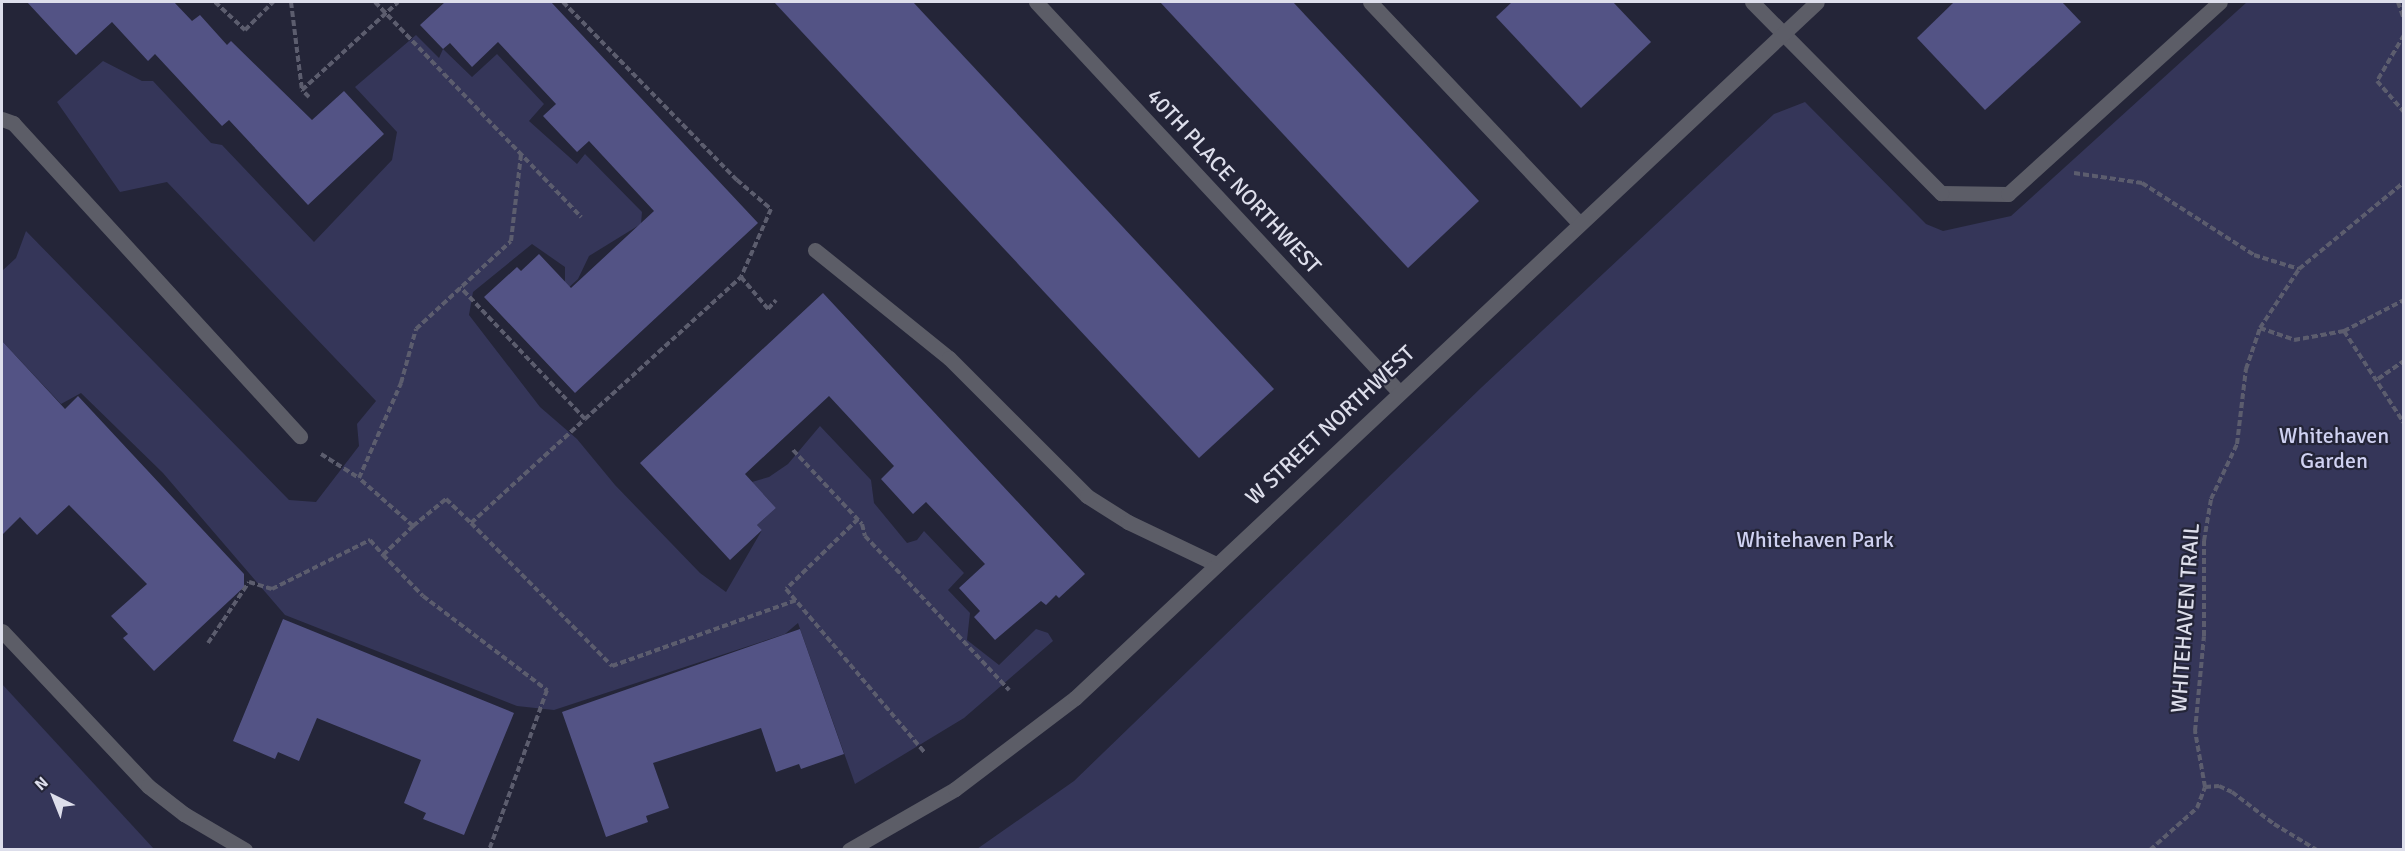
<!DOCTYPE html>
<style>
body{margin:0}
#map{position:relative;width:2405px;height:851px;overflow:hidden;background:#242538;font-family:Signika,sans-serif}
div>[style]{position:absolute}
.green>*{inset:0;background:#353659}
.building>*{inset:0;background:#535385}
.path>*{height:4px;margin-top:-2px;transform-origin:0;background:repeating-linear-gradient(90deg,#5c5d6e 0 6px,transparent 0 9px)}
.lane>*{height:15px;margin:-7.5px;padding:0 7.5px;transform-origin:7.5px;border-radius:7.5px;background:#5c5d67}
.street>*{height:15px;margin:-7.5px;padding:0 7.5px;transform-origin:7.5px;border-radius:7.5px;background:#5c5d67}
span{translate:-50% -50%;white-space:nowrap;text-align:center;line-height:1.15;-webkit-text-stroke:4.5px #242538;paint-order:stroke}
.street-label{font-size:22px;color:#dddeeb}
.park-label{font-size:22px;color:#cfd1f1}
.frame{position:absolute;inset:0;border:3px solid #dddeeb;pointer-events:none}
.north{position:absolute;left:24px;top:767px;width:60px;height:60px;-webkit-text-stroke:4px #242538;paint-order:stroke;rotate:317deg;font-size:16px;font-weight:700;line-height:24px;text-align:center;color:#dddeeb}
.north::after{content:'';display:block;margin:auto;width:21px;height:27px;background:#dddeeb;clip-path:polygon(50% 0,100% 100%,50% 72%,0 100%)}
</style>
<div id="map">
<div class="green">
<div style="clip-path:polygon(2247px 2px,2403px 2px,2403px 849px,977px 849px,1074px 781px,1482px 387px,1774px 114px,1805px 102px,1926px 224px,1943px 231px,2011px 216px)"></div>
<div style="clip-path:polygon(416px 35px,439px 58px,443px 49px,472px 77px,497px 54px,544px 104px,529px 121px,577px 164px,585px 154px,642px 212px,641px 224px,589px 256px,578px 279px,565px 291px,565px 267px,532px 244px,473px 292px,469px 315px,540px 407px,577px 439px,615px 485px,700px 573px,726px 592px,762px 530px,757px 525px,776px 508px,752px 482px,769px 477px,788px 464px,820px 426px,871px 480px,874px 503px,907px 543px,917px 540px,924px 531px,964px 573px,948px 590px,970px 613px,967px 640px,999px 665px,1036px 629px,1048px 633px,1053px 641px,964px 718px,855px 784px,798px 623px,785px 634px,554px 710px,517px 706px,285px 615px,163px 473px,81px 393px,61px 404px,2px 341px,2px 271px,16px 258px,26px 231px,289px 500px,316px 502px,359px 446px,357px 424px,376px 401px,167px 182px,120px 192px,57px 102px,103px 61px,142px 81px,153px 81px,211px 143px,222px 145px,314px 242px,392px 160px,397px 132px,355px 87px)"></div>
<div style="clip-path:polygon(2px 684px,154px 849px,2px 849px)"></div>
</div>
<div class="building">
<div style="clip-path:polygon(27px 2px,174px 2px,192px 21px,200px 15px,227px 45px,231px 41px,312px 120px,344px 91px,384px 134px,308px 205px,229px 120px,222px 126px,155px 54px,148px 61px,112px 22px,76px 55px)"></div>
<div style="clip-path:polygon(445px 2px,551px 2px,758px 223px,575px 393px,484px 297px,517px 267px,521px 271px,539px 254px,571px 288px,654px 211px,589px 141px,577px 152px,543px 116px,556px 104px,498px 42px,472px 67px,450px 43px,443px 49px,420px 25px)"></div>
<div style="clip-path:polygon(774px 2px,913px 2px,1274px 389px,1199px 458px)"></div>
<div style="clip-path:polygon(1160px 2px,1293px 2px,1479px 201px,1408px 268px)"></div>
<div style="clip-path:polygon(1512px 2px,1613px 2px,1651px 42px,1581px 108px,1496px 17px)"></div>
<div style="clip-path:polygon(1954px 2px,2062px 2px,2081px 22px,1985px 110px,1917px 38px)"></div>
<div style="clip-path:polygon(823px 293px,1085px 574px,1059px 598px,1056px 595px,1046px 605px,1041px 601px,995px 640px,974px 617px,980px 611px,959px 588px,985px 564px,926px 502px,913px 514px,881px 479px,894px 466px,829px 396px,745px 474px,776px 508px,757px 525px,762px 530px,730px 560px,640px 463px)"></div>
<div style="clip-path:polygon(2px 341px,65px 409px,78px 396px,244px 574px,244px 587px,154px 671px,123px 638px,128px 634px,111px 616px,147px 584px,69px 505px,37px 535px,20px 517px,2px 535px)"></div>
<div style="clip-path:polygon(283px 619px,514px 713px,464px 835px,423px 819px,426px 813px,404px 803px,421px 760px,317px 718px,299px 761px,278px 752px,275px 759px,233px 741px)"></div>
<div style="clip-path:polygon(800px 629px,844px 754px,801px 769px,799px 764px,776px 772px,761px 728px,653px 763px,669px 808px,646px 816px,648px 822px,606px 837px,562px 712px)"></div>
</div>
<div class="path">
<div style="left:215px;top:2px;width:41px;rotate:43deg"></div>
<div style="left:245px;top:30px;width:40px;rotate:-45deg"></div>
<div style="left:291px;top:2px;width:89px;rotate:82.9deg"></div>
<div style="left:375px;top:2px;width:298px;rotate:46.2deg"></div>
<div style="left:563px;top:2px;width:249px;rotate:45.7deg"></div>
<div style="left:737px;top:180px;width:45px;rotate:40.5deg"></div>
<div style="left:771px;top:209px;width:74px;rotate:113.8deg"></div>
<div style="left:2398px;top:2px;width:18px;rotate:71deg"></div>
<div style="left:2404px;top:35px;width:53px;rotate:120.4deg"></div>
<div style="left:2377px;top:81px;width:41px;rotate:48.9deg"></div>
<div style="left:309px;top:97px;width:10px;rotate:-135deg"></div>
<div style="left:302px;top:90px;width:130px;rotate:-42.5deg"></div>
<div style="left:2074px;top:173px;width:69px;rotate:8.4deg"></div>
<div style="left:2142px;top:183px;width:133px;rotate:32.7deg"></div>
<div style="left:2254px;top:255px;width:47px;rotate:17.3deg"></div>
<div style="left:2260px;top:328px;width:36px;rotate:19deg"></div>
<div style="left:2294px;top:340px;width:51px;rotate:-10.2deg"></div>
<div style="left:2344px;top:331px;width:110px;rotate:56.9deg"></div>
<div style="left:2344px;top:331px;width:68px;rotate:-27.3deg"></div>
<div style="left:2378px;top:379px;width:32px;rotate:-35deg"></div>
<div style="left:585px;top:419px;width:211px;rotate:-42.3deg"></div>
<div style="left:741px;top:277px;width:42px;rotate:49.8deg"></div>
<div style="left:768px;top:309px;width:12px;rotate:-48deg"></div>
<div style="left:793px;top:450px;width:101px;rotate:47deg"></div>
<div style="left:862px;top:524px;width:12px;rotate:76deg"></div>
<div style="left:865px;top:536px;width:211px;rotate:46.9deg"></div>
<div style="left:321px;top:454px;width:45px;rotate:32.3deg"></div>
<div style="left:359px;top:478px;width:104px;rotate:-66.1deg"></div>
<div style="left:401px;top:383px;width:56px;rotate:-74.5deg"></div>
<div style="left:416px;top:329px;width:129px;rotate:-42.8deg"></div>
<div style="left:511px;top:241px;width:88px;rotate:-83.4deg"></div>
<div style="left:858px;top:519px;width:100px;rotate:135.8deg"></div>
<div style="left:786px;top:589px;width:214px;rotate:49.7deg"></div>
<div style="left:471px;top:523px;width:201px;rotate:45.4deg"></div>
<div style="left:612px;top:666px;width:195px;rotate:-19.7deg"></div>
<div style="left:413px;top:526px;width:43px;rotate:-39.3deg"></div>
<div style="left:446px;top:499px;width:35px;rotate:44deg"></div>
<div style="left:471px;top:523px;width:154px;rotate:-42.4deg"></div>
<div style="left:585px;top:419px;width:182px;rotate:-133.4deg"></div>
<div style="left:383px;top:555px;width:57px;rotate:45.7deg"></div>
<div style="left:423px;top:596px;width:156px;rotate:37.2deg"></div>
<div style="left:547px;top:690px;width:170px;rotate:109.9deg"></div>
<div style="left:208px;top:643px;width:73px;rotate:-56.1deg"></div>
<div style="left:249px;top:582px;width:24px;rotate:17deg"></div>
<div style="left:272px;top:589px;width:110px;rotate:-26.6deg"></div>
<div style="left:370px;top:540px;width:20px;rotate:49deg"></div>
<div style="left:383px;top:555px;width:42px;rotate:-44deg"></div>
<div style="left:413px;top:526px;width:72px;rotate:-138.4deg"></div>
<div style="left:2205px;top:787px;width:14px;rotate:-4deg"></div>
<div style="left:2219px;top:786px;width:14px;rotate:25deg"></div>
<div style="left:2232px;top:792px;width:53px;rotate:37.3deg"></div>
<div style="left:2274px;top:824px;width:50px;rotate:31.2deg"></div>
<div style="left:2150px;top:850px;width:63px;rotate:-41.8deg"></div>
<div style="left:2197px;top:808px;width:22px;rotate:-69deg"></div>
<div style="left:2205px;top:787px;width:57px;rotate:-100.1deg"></div>
<div style="left:2195px;top:731px;width:95px;rotate:-84.6deg"></div>
<div style="left:2204px;top:636px;width:95px;rotate:-90deg"></div>
<div style="left:2204px;top:541px;width:43px;rotate:-80.5deg"></div>
<div style="left:2211px;top:499px;width:61px;rotate:-64.7deg"></div>
<div style="left:2237px;top:444px;width:76px;rotate:-83.2deg"></div>
<div style="left:2246px;top:369px;width:43px;rotate:-71.1deg"></div>
<div style="left:2260px;top:328px;width:71px;rotate:-56.5deg"></div>
<div style="left:2299px;top:269px;width:136px;rotate:-39.6deg"></div>
</div>
<div class="lane">
<div style="left:1370px;top:2px;width:304px;rotate:46.6deg"></div>
<div style="left:2px;top:119px;width:12px;rotate:20deg"></div>
<div style="left:13px;top:123px;width:425px;rotate:47.5deg"></div>
<div style="left:1941px;top:193px;width:67px;rotate:0.9deg"></div>
<div style="left:2008px;top:194px;width:286px;rotate:-42.2deg"></div>
<div style="left:815px;top:250px;width:172px;rotate:38.9deg"></div>
<div style="left:949px;top:358px;width:195px;rotate:45deg"></div>
<div style="left:1087px;top:496px;width:49px;rotate:32.4deg"></div>
<div style="left:1128px;top:522px;width:98px;rotate:25.5deg"></div>
</div>
<div class="street">
<div style="left:1036px;top:2px;width:531px;rotate:47.06deg"></div>
<div style="left:1752px;top:2px;width:269px;rotate:45.3deg"></div>
<div style="left:2px;top:631px;width:213px;rotate:46.7deg"></div>
<div style="left:148px;top:786px;width:46px;rotate:37.9deg"></div>
<div style="left:184px;top:814px;width:71px;rotate:30.5deg"></div>
<div style="left:849px;top:850px;width:122px;rotate:-29.9deg"></div>
<div style="left:955px;top:789px;width:151px;rotate:-37.2deg"></div>
<div style="left:1075px;top:698px;width:1017px;rotate:-43.17deg"></div>
</div>
<div class="street-label">
<span style="left:1234px;top:181px;rotate:47deg">40TH PLACE NORTHWEST</span>
<span style="left:1330px;top:425px;rotate:-43deg">W STREET NORTHWEST</span>
<span style="left:2185px;top:618px;rotate:-86deg">WHITEHAVEN TRAIL</span>
</div>
<div class="park-label">
<span style="left:2334px;top:448px">Whitehaven<br>Garden</span>
<span style="left:1815px;top:540px">Whitehaven Park</span>
</div>
<div class="frame"></div>
<div class="north">N</div>
</div>
